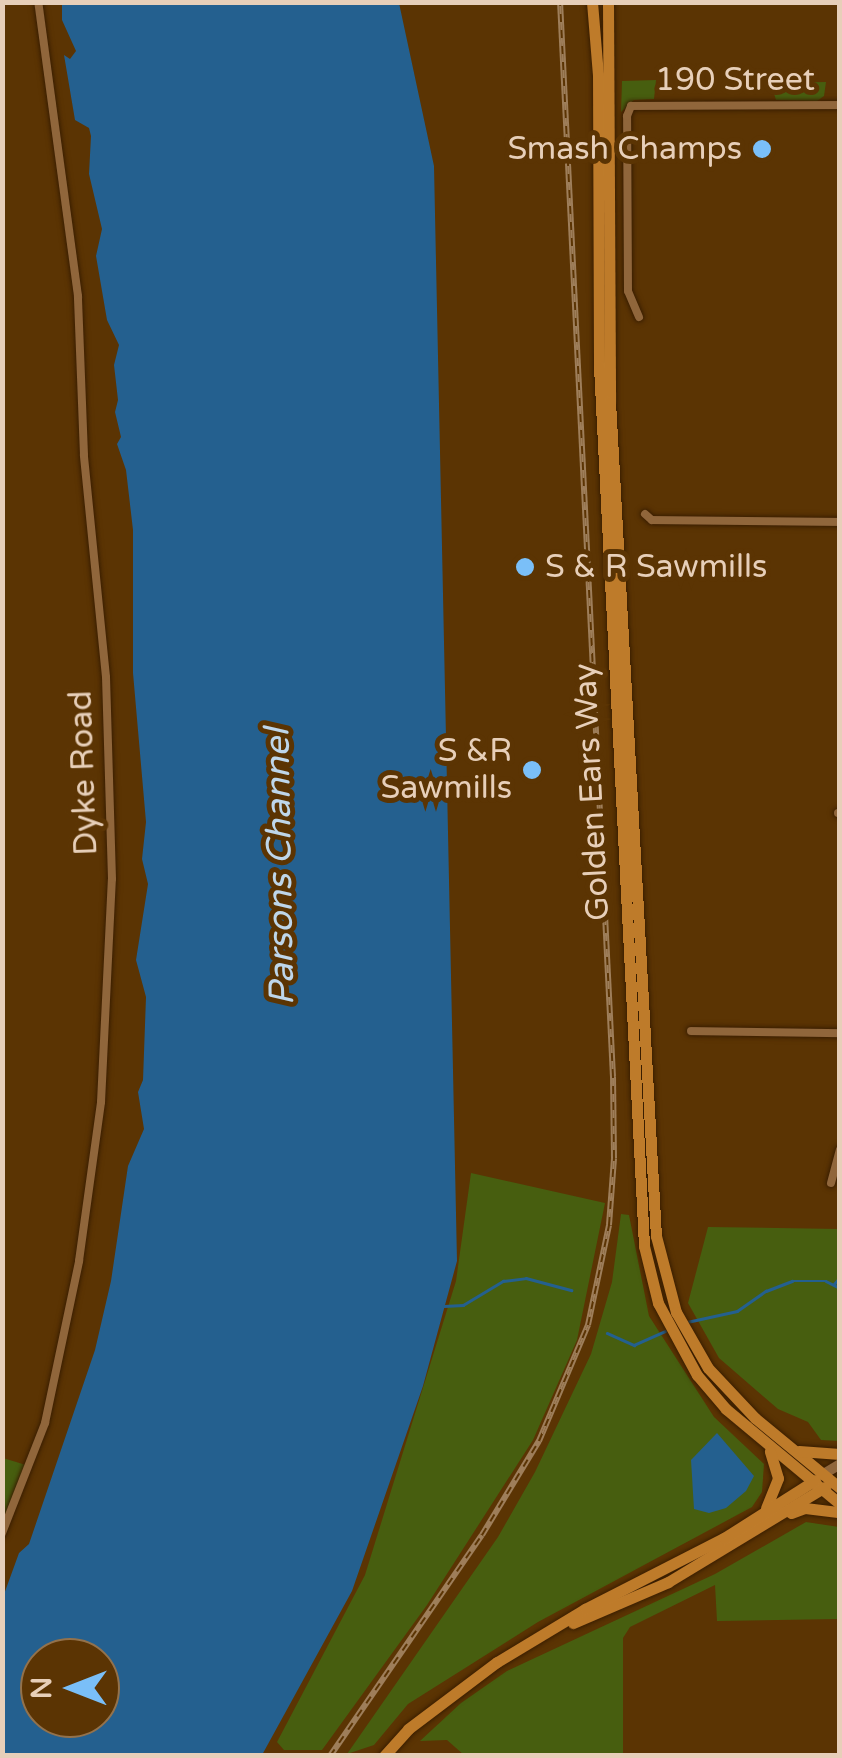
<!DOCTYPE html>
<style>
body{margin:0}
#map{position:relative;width:842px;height:1758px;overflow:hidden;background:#5b3403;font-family:"Varela Round",sans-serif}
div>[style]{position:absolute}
.green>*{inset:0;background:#475e0f}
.water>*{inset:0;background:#24608f}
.stream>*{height:2.5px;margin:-1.25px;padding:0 1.25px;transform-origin:1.25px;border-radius:1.25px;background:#24608f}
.roads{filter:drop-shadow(0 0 2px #3a1e00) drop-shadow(0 0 2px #3a1e00)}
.street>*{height:8px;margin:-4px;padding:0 4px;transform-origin:4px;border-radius:4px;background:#90663b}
.secondary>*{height:10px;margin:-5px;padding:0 5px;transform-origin:5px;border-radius:5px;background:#90663b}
.primary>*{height:11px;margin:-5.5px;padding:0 5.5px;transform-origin:5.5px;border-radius:5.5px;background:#be7b2a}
.rail>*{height:6px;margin-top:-3px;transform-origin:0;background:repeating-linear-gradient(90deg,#5b3403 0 8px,#9e7e5a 0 16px);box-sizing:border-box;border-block:2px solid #9e7e5a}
.dots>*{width:28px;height:28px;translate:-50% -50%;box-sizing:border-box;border:5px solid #5b3403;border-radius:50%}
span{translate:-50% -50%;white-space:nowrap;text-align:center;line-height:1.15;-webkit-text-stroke:10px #5b3403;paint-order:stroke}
.street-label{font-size:32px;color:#e7cfb9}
.poi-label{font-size:32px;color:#e7cfb9}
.right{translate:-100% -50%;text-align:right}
.left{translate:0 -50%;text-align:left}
.water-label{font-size:35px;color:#bed6ea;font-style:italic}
.frame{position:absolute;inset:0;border:5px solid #e7cfb9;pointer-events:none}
.north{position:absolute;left:20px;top:1638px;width:100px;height:100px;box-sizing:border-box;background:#5b3403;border:2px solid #93724c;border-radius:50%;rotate:270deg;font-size:28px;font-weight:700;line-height:40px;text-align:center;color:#e7cfb9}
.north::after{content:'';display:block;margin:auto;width:35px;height:45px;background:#7abff8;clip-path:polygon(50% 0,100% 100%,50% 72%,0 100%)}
</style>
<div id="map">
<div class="green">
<div style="clip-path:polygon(656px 80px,654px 99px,634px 100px,621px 112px,622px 81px)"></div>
<div style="clip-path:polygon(826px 82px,824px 96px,817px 101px,776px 100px,772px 87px,772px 83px)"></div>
<div style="clip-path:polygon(471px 1173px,605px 1203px,577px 1340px,533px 1440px,427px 1605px,322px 1750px,284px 1750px,277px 1742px,365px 1575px,456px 1281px)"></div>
<div style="clip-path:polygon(621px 1214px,629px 1215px,649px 1316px,714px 1417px,764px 1464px,762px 1492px,752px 1507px,538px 1622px,408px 1704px,374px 1745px,347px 1754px,498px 1537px,535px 1472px,591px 1354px,612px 1282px)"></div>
<div style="clip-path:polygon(708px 1227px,839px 1229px,839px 1441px,821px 1440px,808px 1422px,778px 1409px,719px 1358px,688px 1303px)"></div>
<div style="clip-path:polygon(3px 1458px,26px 1465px,3px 1519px,2px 1459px)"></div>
<div style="clip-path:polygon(806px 1522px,839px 1527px,839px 1619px,717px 1621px,715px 1585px,630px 1627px,623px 1638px,623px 1755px,464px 1755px,447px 1740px,420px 1741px,461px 1703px,507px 1671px,715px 1574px)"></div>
</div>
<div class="water">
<div style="clip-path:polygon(evenodd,62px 3px,399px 3px,434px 166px,457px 1261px,423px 1386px,352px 1591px,262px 1755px,3px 1755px,3px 1597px,19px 1553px,29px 1544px,95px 1350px,111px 1281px,128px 1166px,144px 1129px,138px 1092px,143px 1080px,146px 997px,136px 960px,148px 884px,142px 859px,146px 822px,133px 673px,133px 530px,126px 470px,117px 444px,121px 437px,115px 412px,118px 400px,114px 365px,119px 345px,107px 320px,96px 256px,102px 229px,89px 174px,91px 136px,89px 128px,75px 120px,64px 55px,70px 59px,76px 51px,62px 20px,62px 3px,40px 1658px,100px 1658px,100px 1718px,40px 1718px,40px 1658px)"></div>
<div style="clip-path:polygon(717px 1433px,754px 1476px,746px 1491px,726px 1508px,709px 1513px,694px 1509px,691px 1460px)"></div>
</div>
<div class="stream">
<div style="left:834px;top:1284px;width:9px;rotate:-49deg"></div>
<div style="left:444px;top:1306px;width:19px;rotate:-3deg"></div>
<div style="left:463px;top:1305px;width:47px;rotate:-31deg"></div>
<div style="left:503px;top:1281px;width:23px;rotate:-7deg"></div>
<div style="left:526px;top:1278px;width:47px;rotate:14.9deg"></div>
<div style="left:687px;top:1322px;width:51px;rotate:-12.4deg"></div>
<div style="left:737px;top:1311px;width:35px;rotate:-35deg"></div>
<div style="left:766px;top:1291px;width:28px;rotate:-21deg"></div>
<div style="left:792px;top:1281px;width:34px"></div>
<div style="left:826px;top:1281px;width:16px;rotate:27deg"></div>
<div style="left:607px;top:1333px;width:30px;rotate:24deg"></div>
<div style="left:634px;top:1345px;width:34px;rotate:-24deg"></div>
</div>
<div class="roads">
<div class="street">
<div style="left:639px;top:317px;width:28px;rotate:-113deg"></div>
<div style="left:628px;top:291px;width:175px;rotate:-90.3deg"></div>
<div style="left:627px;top:116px;width:11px;rotate:-68deg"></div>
<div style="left:631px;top:106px;width:209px;rotate:-0.3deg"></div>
<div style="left:645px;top:514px;width:9px;rotate:41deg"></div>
<div style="left:652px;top:520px;width:188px;rotate:0.6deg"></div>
<div style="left:838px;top:813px;width:2px"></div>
<div style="left:691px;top:1031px;width:149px;rotate:0.8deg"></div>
<div style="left:831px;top:1183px;width:34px;rotate:-75deg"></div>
<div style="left:2px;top:1533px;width:118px;rotate:-68.6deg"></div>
<div style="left:45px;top:1423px;width:166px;rotate:-78.1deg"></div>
<div style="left:79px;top:1261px;width:161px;rotate:-82.1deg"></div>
<div style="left:101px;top:1102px;width:223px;rotate:-87.2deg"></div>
<div style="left:112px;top:879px;width:202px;rotate:-91.7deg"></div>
<div style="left:106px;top:677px;width:223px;rotate:-95.7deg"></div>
<div style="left:84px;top:455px;width:159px;rotate:-92.2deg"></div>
<div style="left:78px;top:296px;width:297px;rotate:-97.7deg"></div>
</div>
<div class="secondary">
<div style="left:822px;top:1475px;width:21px;rotate:-31deg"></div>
</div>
<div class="primary">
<div style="left:592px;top:2px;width:73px;rotate:85.3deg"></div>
<div style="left:598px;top:75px;width:291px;rotate:89.8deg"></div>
<div style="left:599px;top:366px;width:881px;rotate:87.07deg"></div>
<div style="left:644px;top:1246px;width:59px;rotate:76.2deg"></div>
<div style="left:658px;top:1303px;width:82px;rotate:61.6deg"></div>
<div style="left:697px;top:1375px;width:45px;rotate:49.5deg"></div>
<div style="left:726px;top:1409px;width:148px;rotate:39.8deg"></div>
<div style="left:608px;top:2px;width:399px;rotate:89.7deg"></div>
<div style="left:610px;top:401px;width:836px;rotate:86.85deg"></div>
<div style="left:656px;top:1236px;width:79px;rotate:75.3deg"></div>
<div style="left:676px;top:1312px;width:64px;rotate:60.3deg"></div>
<div style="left:708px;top:1368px;width:69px;rotate:46.8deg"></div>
<div style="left:755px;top:1418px;width:110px;rotate:39.5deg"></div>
<div style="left:799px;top:1451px;width:41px;rotate:4.2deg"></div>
<div style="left:766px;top:1508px;width:32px;rotate:-68deg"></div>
<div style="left:778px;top:1478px;width:28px;rotate:-107deg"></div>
<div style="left:791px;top:1513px;width:15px;rotate:-20deg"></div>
<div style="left:805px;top:1508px;width:35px;rotate:7deg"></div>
<div style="left:573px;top:1623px;width:103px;rotate:-23.3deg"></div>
<div style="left:668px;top:1582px;width:184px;rotate:-31.2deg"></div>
<div style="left:384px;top:1756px;width:36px;rotate:-48deg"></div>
<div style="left:408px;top:1729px;width:111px;rotate:-37deg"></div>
<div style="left:497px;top:1662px;width:103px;rotate:-31.1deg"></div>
<div style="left:585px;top:1609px;width:156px;rotate:-27.1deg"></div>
<div style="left:724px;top:1538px;width:108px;rotate:-32.5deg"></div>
</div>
</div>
<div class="rail">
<div style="left:330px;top:1756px;width:268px;rotate:-55.5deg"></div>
<div style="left:482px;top:1535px;width:110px;rotate:-58.8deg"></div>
<div style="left:539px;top:1441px;width:126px;rotate:-67.1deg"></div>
<div style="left:588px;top:1325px;width:102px;rotate:-78.1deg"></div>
<div style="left:609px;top:1225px;width:67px;rotate:-85.7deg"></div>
<div style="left:614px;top:1158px;width:81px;rotate:-90.7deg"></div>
<div style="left:613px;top:1077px;width:1076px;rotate:-92.82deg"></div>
</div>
<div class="dots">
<div style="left:762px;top:149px;background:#7abff8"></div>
<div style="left:525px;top:567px;background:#7abff8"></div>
<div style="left:532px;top:770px;background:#7abff8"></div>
</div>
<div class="street-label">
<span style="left:735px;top:80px">190 Street</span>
<span style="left:84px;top:773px;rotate:-92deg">Dyke Road</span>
<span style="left:592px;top:792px;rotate:-93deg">Golden Ears Way</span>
</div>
<div class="poi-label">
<span class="right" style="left:742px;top:149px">Smash Champs</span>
<span class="left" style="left:545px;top:567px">S &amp; R Sawmills</span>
<span class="right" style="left:512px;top:770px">S &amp;R<br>Sawmills</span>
</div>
<div class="water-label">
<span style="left:280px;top:867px;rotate:-91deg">Parsons Channel</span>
</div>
<div class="frame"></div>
<div class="north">N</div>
</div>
